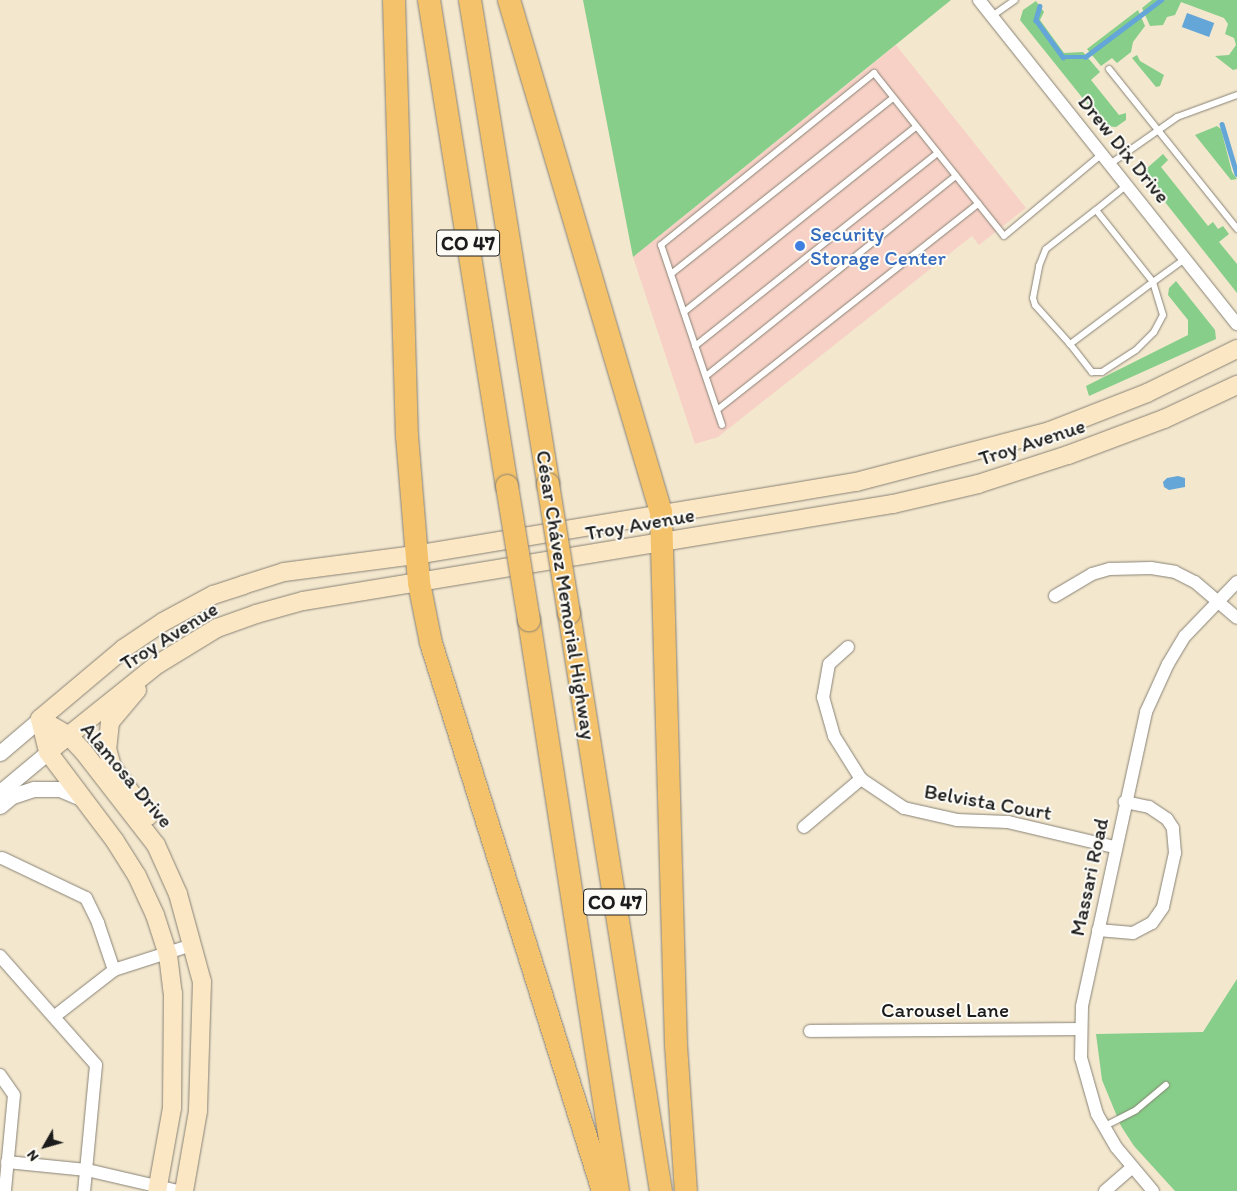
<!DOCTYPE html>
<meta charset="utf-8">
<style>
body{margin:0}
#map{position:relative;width:1237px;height:1191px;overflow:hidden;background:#f3e7ce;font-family:Itim,sans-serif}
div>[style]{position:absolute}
.built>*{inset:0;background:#f7d1c6}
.green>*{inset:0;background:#86ce89}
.water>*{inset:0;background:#63a6d7;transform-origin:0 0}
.stream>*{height:4.5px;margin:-2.25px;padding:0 2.25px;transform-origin:2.25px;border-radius:2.25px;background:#63a6d7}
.roads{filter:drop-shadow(0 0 1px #888275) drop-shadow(0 0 1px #888275)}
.service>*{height:6px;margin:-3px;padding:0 3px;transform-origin:3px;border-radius:3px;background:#fff}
.minor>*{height:12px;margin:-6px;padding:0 6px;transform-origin:6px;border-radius:6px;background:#fff}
.tertiary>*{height:15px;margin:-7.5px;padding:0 7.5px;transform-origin:7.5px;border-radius:7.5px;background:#fff}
.secondary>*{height:18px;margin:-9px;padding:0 9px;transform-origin:9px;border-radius:9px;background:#fbe7c3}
.motorway>*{height:22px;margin:-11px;padding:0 11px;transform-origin:11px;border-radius:11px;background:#f4c26a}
.bridges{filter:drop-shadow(0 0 1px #888275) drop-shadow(0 0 1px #888275)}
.motorway-bridge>*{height:22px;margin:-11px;padding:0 11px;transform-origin:11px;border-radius:11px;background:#f4c26a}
.dots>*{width:14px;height:14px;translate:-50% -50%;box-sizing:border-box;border:2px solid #fdfcf7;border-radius:50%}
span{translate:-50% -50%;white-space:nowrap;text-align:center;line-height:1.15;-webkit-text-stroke:4px #fdfcf7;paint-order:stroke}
.shield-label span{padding:1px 4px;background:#fdfcf7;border:1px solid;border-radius:4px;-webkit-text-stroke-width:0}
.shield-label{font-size:20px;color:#1c1c1c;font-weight:700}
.street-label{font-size:21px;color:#1c1c1c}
.shop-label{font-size:21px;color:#366cbe}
.left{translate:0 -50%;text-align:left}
.north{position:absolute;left:20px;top:1121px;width:50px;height:50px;-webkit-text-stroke:4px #fdfcf7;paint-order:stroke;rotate:232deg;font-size:14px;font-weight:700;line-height:20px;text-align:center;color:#1c1c1c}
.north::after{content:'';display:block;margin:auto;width:18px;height:22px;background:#1c1c1c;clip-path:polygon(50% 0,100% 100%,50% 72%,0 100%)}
</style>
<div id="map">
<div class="built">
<div style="clip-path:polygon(896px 45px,1026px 208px,979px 245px,972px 236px,718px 437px,695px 444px,633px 257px)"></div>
</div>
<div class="green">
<div style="clip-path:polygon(583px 0,951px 0,633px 257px)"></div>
<div style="clip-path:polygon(1152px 0,1237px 0,1237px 69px,1233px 70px,1215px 56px,1229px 55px,1236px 45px,1234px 38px,1225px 34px,1228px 24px,1224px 18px,1181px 2px,1175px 15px,1167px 17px,1163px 25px,1150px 26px,1142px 8px)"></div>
<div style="clip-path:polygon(1036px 1px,1044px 12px,1040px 20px,1064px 53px,1083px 52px,1100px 72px,1091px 80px,1119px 115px,1126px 113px,1126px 120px,1116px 127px,1105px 126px,1020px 20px,1023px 10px)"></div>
<div style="clip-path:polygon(1138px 10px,1145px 26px,1133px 42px,1131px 52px,1117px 63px,1112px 58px,1101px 66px,1087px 49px)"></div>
<div style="clip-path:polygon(1137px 55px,1140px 61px,1164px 75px,1160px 86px,1156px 87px,1132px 58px)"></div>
<div style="clip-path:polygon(1217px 126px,1221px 129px,1232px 172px,1237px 179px,1231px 180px,1195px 135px)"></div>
<div style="clip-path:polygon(1163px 154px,1168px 160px,1161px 167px,1208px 226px,1213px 222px,1218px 229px,1223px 226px,1229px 234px,1219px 242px,1237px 264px,1237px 293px,1146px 178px,1146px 169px)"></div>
<div style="clip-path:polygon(1176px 281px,1215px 330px,1216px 339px,1089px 396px,1086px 386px,1188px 335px,1188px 320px,1168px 295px,1169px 288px)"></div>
<div style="clip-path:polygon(1237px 979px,1237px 1191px,1175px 1191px,1134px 1146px,1121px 1126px,1102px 1080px,1096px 1034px,1203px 1032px)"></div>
</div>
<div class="water">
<div style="left:1187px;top:13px;width:29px;height:15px;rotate:20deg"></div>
<div style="clip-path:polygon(1178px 476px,1185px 478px,1185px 487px,1169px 490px,1164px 487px,1163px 482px,1167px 478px)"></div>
</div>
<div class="stream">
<div style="left:1040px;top:6px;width:15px;rotate:106deg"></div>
<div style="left:1036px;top:20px;width:46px;rotate:53.9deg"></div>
<div style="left:1063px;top:57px;width:22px"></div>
<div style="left:1085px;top:57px;width:95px;rotate:-36.9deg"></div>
<div style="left:1222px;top:124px;width:52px;rotate:73.3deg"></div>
</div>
<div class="roads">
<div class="service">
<div style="left:992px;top:16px;width:28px;rotate:-35deg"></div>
<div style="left:1109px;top:69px;width:205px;rotate:51.3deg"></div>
<div style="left:1110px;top:164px;width:82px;rotate:-35deg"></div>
<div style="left:1177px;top:117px;width:64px;rotate:-20.1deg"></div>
<div style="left:1127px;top:185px;width:40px;rotate:141deg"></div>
<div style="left:1096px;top:210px;width:92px;rotate:51.6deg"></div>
<div style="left:1153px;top:282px;width:39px;rotate:-36deg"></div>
<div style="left:671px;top:274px;width:283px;rotate:-38.4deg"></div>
<div style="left:684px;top:312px;width:297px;rotate:-38.6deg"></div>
<div style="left:1070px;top:344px;width:36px;rotate:52deg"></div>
<div style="left:1092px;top:372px;width:10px"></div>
<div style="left:1102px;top:372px;width:40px;rotate:-32.9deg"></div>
<div style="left:1136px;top:350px;width:25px;rotate:-45deg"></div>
<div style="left:1154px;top:332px;width:19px;rotate:-62deg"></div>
<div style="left:1163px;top:315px;width:34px;rotate:-107deg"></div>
<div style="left:1153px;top:282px;width:104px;rotate:143.2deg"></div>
<div style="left:1070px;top:344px;width:52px;rotate:-131.9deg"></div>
<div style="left:1035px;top:305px;width:7px;rotate:-106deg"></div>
<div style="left:1033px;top:298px;width:33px;rotate:-79deg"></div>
<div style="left:1039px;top:266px;width:18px;rotate:-68deg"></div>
<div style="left:1046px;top:249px;width:63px;rotate:-38deg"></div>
<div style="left:695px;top:346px;width:310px;rotate:-38.5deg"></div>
<div style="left:706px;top:376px;width:320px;rotate:-38.7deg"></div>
<div style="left:717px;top:410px;width:333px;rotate:-38.3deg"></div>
<div style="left:722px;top:425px;width:190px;rotate:-108.7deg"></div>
<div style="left:661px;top:245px;width:274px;rotate:-38.9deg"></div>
<div style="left:874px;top:73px;width:208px;rotate:51.4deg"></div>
<div style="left:1004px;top:236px;width:128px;rotate:-39.9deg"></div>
<div style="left:1103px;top:1127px;width:37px;rotate:-27deg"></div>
<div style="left:1136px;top:1110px;width:39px;rotate:-40deg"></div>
</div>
<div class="minor">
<div style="left:979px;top:0;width:414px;rotate:51.5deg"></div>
<div style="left:1055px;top:596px;width:43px;rotate:-30.7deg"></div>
<div style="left:1092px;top:574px;width:19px;rotate:-16deg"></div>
<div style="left:1110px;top:569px;width:41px;rotate:-1.4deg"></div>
<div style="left:1151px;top:568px;width:24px;rotate:9deg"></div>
<div style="left:1175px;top:572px;width:22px;rotate:27deg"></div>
<div style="left:1195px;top:582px;width:55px;rotate:40.6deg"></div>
<div style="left:848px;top:647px;width:25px;rotate:138deg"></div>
<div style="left:829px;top:664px;width:34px;rotate:100deg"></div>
<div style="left:823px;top:697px;width:41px;rotate:74.2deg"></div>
<div style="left:834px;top:736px;width:51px;rotate:57.9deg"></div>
<div style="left:861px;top:779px;width:52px;rotate:34deg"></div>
<div style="left:904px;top:808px;width:54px;rotate:12.8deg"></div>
<div style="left:957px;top:820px;width:51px;rotate:2.2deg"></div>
<div style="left:1008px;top:822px;width:109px;rotate:13.3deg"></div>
<div style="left:804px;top:827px;width:75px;rotate:-40.1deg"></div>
<div style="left:2px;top:858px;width:93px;rotate:25.5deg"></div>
<div style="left:86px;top:898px;width:28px;rotate:64deg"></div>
<div style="left:98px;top:923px;width:50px;rotate:71.2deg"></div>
<div style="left:1098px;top:930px;width:35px;rotate:5deg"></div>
<div style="left:1133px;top:933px;width:21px;rotate:-28deg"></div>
<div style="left:1152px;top:923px;width:19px;rotate:-55deg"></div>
<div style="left:1163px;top:907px;width:55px;rotate:-77.5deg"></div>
<div style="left:1175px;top:853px;width:25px;rotate:-95deg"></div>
<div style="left:1173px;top:828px;width:11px;rotate:-124deg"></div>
<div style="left:1167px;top:819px;width:22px;rotate:-146deg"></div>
<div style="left:1149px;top:807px;width:25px;rotate:-168deg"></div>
<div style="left:0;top:956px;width:145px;rotate:48.6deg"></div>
<div style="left:96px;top:1065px;width:127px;rotate:95.4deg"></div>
<div style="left:55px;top:1016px;width:75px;rotate:-37.9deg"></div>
<div style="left:114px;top:970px;width:82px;rotate:-17.8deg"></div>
<div style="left:810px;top:1031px;width:270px;rotate:-0.4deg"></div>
<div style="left:0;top:1075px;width:24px;rotate:55deg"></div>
<div style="left:14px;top:1095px;width:96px;rotate:95.4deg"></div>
<div style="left:7px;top:1162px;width:80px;rotate:5.7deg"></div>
<div style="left:87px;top:1170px;width:92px;rotate:13.1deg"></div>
<div style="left:1105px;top:1191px;width:35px;rotate:-41deg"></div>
<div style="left:1153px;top:1191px;width:57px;rotate:-130.1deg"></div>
<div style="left:1116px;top:1147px;width:38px;rotate:-120deg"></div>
<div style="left:1097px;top:1114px;width:58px;rotate:-105.9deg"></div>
<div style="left:1081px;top:1058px;width:52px;rotate:-88.9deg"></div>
<div style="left:1082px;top:1006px;width:301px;rotate:-77.7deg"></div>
<div style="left:1146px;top:712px;width:53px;rotate:-65.4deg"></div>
<div style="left:1168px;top:664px;width:33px;rotate:-59deg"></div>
<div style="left:1185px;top:636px;width:75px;rotate:-46.1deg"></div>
</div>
<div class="tertiary">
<div style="left:0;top:753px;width:52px;rotate:-40.4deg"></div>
<div style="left:0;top:792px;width:62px;rotate:-39.8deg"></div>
<div style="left:0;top:806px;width:16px;rotate:-40deg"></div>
<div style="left:12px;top:796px;width:23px;rotate:-18deg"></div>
<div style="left:34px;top:789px;width:26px"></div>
<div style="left:60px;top:789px;width:25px;rotate:23deg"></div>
</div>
<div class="secondary">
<div style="left:137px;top:690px;width:42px;rotate:130.2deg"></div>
<div style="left:110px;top:722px;width:27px;rotate:96deg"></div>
<div style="left:107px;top:749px;width:19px;rotate:74deg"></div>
<div style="left:112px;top:767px;width:61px;rotate:53.7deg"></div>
<div style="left:40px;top:719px;width:109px;rotate:-40.1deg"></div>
<div style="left:123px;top:649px;width:48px;rotate:-34deg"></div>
<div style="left:163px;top:622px;width:57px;rotate:-28.4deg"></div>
<div style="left:213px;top:595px;width:32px;rotate:-18deg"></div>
<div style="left:243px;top:585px;width:43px;rotate:-17.6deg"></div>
<div style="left:284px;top:572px;width:132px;rotate:-7.4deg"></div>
<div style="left:415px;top:555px;width:447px;rotate:-9.4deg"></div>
<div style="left:856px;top:482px;width:201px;rotate:-14.7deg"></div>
<div style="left:1050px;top:431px;width:104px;rotate:-21.4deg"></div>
<div style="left:1147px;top:393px;width:100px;rotate:-26.1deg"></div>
<div style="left:40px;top:719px;width:32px;rotate:30deg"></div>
<div style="left:68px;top:735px;width:22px;rotate:47deg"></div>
<div style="left:83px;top:751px;width:119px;rotate:52.2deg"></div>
<div style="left:156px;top:845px;width:54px;rotate:65.8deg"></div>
<div style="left:178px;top:894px;width:91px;rotate:74.7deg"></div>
<div style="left:202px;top:982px;width:129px;rotate:91.8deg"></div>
<div style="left:198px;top:1111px;width:81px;rotate:99.9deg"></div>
<div style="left:40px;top:719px;width:34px;rotate:76deg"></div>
<div style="left:48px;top:752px;width:111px;rotate:53deg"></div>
<div style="left:115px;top:841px;width:41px;rotate:57.8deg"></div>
<div style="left:137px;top:876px;width:43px;rotate:65.2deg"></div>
<div style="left:155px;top:915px;width:42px;rotate:72deg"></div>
<div style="left:168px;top:955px;width:38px;rotate:83deg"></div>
<div style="left:173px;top:993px;width:115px;rotate:90.5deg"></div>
<div style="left:172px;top:1108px;width:84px;rotate:100.2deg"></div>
<div style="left:48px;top:752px;width:141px;rotate:-38.7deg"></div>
<div style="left:158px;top:664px;width:69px;rotate:-31.4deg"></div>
<div style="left:217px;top:628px;width:41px;rotate:-19.7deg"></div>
<div style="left:256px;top:614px;width:49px;rotate:-15.5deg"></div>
<div style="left:303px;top:601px;width:598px;rotate:-9.34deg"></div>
<div style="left:893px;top:504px;width:87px;rotate:-13.2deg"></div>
<div style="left:978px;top:484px;width:95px;rotate:-17.9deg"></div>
<div style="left:1068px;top:455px;width:103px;rotate:-20.6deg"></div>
<div style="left:1164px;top:419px;width:81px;rotate:-25deg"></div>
</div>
<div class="motorway">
<div style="left:394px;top:0;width:436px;rotate:88.3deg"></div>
<div style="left:407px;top:436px;width:147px;rotate:85.3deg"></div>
<div style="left:419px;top:583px;width:61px;rotate:78.7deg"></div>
<div style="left:431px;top:643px;width:574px;rotate:72.57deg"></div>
<div style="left:429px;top:0;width:492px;rotate:80.9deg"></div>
<div style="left:470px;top:0;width:490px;rotate:80.8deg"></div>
<div style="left:509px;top:0;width:534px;rotate:73.47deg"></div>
<div style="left:661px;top:512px;width:533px;rotate:88.39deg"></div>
<div style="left:676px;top:1045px;width:146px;rotate:86.1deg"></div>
<div style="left:569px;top:613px;width:585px;rotate:80.96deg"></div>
<div style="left:529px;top:620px;width:578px;rotate:81.14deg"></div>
</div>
</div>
<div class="bridges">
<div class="motorway-bridge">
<div style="left:548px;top:484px;width:131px;rotate:80.8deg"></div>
<div style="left:507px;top:486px;width:136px;rotate:80.7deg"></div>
</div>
</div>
<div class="dots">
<div style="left:800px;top:246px;background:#3f7fe0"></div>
</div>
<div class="shield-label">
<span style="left:468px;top:243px">CO 47</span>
<span style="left:615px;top:902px">CO 47</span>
</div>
<div class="street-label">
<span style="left:1124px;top:149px;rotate:51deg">Drew Dix Drive</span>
<span style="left:1032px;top:442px;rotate:-18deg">Troy Avenue</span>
<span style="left:640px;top:524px;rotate:-10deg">Troy Avenue</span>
<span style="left:566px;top:595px;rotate:81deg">César Chávez Memorial Highway</span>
<span style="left:169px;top:636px;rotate:-32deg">Troy Avenue</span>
<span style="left:127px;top:775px;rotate:50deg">Alamosa Drive</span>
<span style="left:988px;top:802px;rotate:10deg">Belvista Court</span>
<span style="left:1089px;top:877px;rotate:-78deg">Massari Road</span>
<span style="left:945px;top:1010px">Carousel Lane</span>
</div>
<div class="shop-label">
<span class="left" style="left:810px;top:246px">Security<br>Storage Center</span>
</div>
<div class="north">N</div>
</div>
